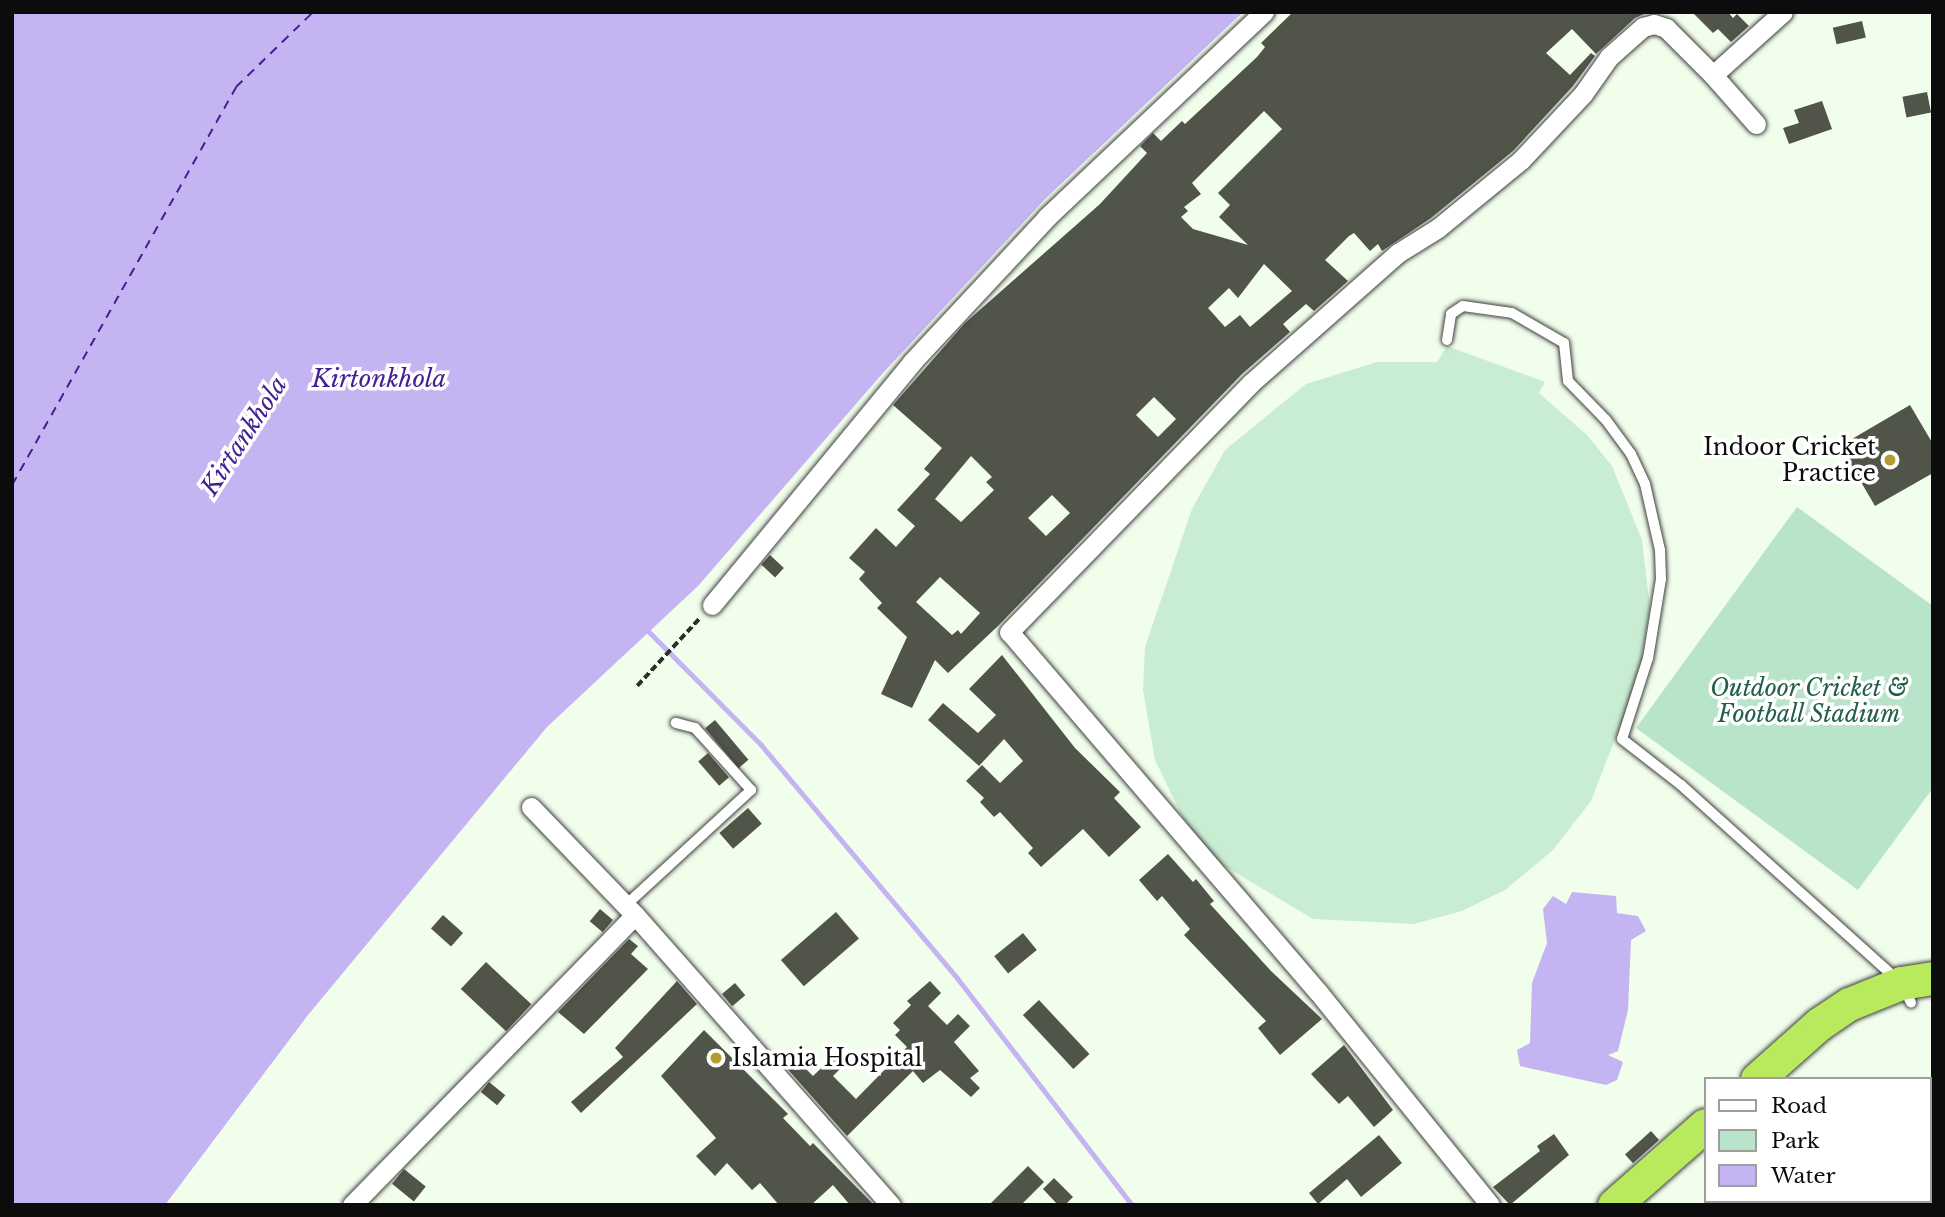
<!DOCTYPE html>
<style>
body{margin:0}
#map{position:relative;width:1945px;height:1217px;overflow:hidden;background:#f1feec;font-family:"Libre Baskerville",serif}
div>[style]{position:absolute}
.green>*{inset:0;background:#b8e5c9}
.pitch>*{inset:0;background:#c9edd2}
.water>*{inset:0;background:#c4b4f2}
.stream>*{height:5px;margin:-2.5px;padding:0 2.5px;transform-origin:2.5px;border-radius:2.5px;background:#c4b4f2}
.ferry>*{height:2px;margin-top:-1px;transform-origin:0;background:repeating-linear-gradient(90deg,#451e94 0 9px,transparent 0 16px)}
.building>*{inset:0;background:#515449;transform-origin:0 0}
.path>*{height:3.5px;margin-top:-1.75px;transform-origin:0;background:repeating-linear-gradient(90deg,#2e2e2e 0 7px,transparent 0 10.5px)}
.roads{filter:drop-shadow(0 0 2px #3f3f3f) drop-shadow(0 0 2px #3f3f3f)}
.lane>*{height:10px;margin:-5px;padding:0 5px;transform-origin:5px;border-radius:5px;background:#fff}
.street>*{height:19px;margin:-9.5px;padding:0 9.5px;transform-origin:9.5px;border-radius:9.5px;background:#fff}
.highway>*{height:33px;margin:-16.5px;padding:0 16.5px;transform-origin:16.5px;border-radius:16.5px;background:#b9ea5d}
.dots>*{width:19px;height:19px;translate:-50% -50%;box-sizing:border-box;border:4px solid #fff;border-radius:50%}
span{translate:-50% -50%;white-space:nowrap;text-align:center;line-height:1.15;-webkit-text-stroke:7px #fff;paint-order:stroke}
.poi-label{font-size:23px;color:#0c0c0c}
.right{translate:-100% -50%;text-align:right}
.left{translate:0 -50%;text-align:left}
.park-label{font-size:23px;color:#215f4b;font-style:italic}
.water-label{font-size:24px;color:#451e94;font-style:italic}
.frame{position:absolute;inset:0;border:14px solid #0c0c0c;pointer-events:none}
.legend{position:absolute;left:1704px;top:1077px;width:228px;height:126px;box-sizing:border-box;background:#fff;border:2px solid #9e9e9e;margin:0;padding:9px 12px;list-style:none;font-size:21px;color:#0c0c0c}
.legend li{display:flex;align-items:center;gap:14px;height:35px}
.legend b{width:35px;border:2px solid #9e9e9e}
</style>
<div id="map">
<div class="green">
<div style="clip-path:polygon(1797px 507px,1933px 606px,1933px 788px,1858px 890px,1636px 728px)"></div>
</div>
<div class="pitch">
<div style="clip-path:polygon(1447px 346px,1545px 382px,1539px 393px,1587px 435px,1612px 466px,1642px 540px,1650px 608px,1638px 680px,1591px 801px,1553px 850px,1505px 890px,1462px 911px,1414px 924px,1313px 919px,1208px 856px,1180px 812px,1155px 760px,1143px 690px,1145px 647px,1192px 509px,1225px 450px,1306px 384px,1377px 362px,1437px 362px)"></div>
</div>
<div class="water">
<div style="clip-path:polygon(12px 12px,1243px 12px,1045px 199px,882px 374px,698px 586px,547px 727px,308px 1015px,165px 1205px,12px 1205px)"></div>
<div style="clip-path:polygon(1572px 892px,1616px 896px,1617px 913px,1638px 916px,1646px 931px,1631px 940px,1628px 1010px,1618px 1051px,1608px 1055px,1623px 1062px,1617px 1080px,1606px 1085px,1520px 1066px,1517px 1050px,1530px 1043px,1532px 983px,1547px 943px,1543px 909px,1553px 896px,1566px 904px)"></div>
</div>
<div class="stream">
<div style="left:645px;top:628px;width:165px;rotate:45.2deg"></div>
<div style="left:761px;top:745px;width:304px;rotate:49.9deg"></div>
<div style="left:957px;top:978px;width:287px;rotate:52.4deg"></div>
</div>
<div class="ferry">
<div style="left:12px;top:485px;width:457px;rotate:-60.6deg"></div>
<div style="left:236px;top:87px;width:107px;rotate:-44.2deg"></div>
</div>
<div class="building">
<div style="clip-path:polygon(evenodd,1293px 12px,1649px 12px,1635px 18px,1596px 54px,1572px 29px,1546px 53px,1570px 75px,1591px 53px,1595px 56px,1573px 86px,1513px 151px,1431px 218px,1382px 251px,1378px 244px,1370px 251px,1354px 233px,1349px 236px,1325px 260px,1348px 281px,1314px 311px,1306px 304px,1283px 324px,1290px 332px,1242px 374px,999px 625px,948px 673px,935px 660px,912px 708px,881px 694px,907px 637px,877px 608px,882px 603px,859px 579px,865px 572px,849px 558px,876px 528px,896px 547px,915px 526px,897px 510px,930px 474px,924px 469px,942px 448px,893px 405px,965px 323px,1100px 204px,1147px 153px,1140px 146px,1153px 133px,1161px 141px,1182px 121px,1185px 124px,1257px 57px,1265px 47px,1261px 43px,1293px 12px,1264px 111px,1282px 129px,1218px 193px,1230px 205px,1219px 217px,1248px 245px,1193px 229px,1181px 217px,1188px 211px,1184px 207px,1201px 194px,1192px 183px,1264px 111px,1293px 12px,1264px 264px,1292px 291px,1250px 327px,1240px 315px,1225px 327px,1208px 308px,1229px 288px,1238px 298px,1264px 264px,1293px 12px,1154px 397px,1176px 419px,1158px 437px,1136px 415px,1154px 397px,1293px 12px,971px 456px,992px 477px,986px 482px,994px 490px,961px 522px,935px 499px,971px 456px,1293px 12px,1052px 495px,1070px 513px,1046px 536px,1028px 518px,1052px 495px,1293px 12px,940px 577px,980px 613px,961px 634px,958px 630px,952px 635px,916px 602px,940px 577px)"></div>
<div style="clip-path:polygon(1692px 12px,1728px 12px,1733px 18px,1737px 14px,1749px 26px,1731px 42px,1718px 29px,1713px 33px)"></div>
<div style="left:1862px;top:21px;width:17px;height:30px;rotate:77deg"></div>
<div style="left:1927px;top:92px;width:21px;height:25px;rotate:79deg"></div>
<div style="clip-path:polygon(1822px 101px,1832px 129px,1789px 144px,1783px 128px,1799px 123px,1794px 110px)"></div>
<div style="clip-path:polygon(1910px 405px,1933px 444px,1933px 473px,1875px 506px,1840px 446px)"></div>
<div style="left:770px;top:555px;width:19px;height:13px;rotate:43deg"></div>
<div style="clip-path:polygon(1002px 655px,1075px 748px,1120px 792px,1114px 798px,1141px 827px,1109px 857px,1083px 829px,1041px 867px,1028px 853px,1033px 848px,1000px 812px,994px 817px,980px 802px,984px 798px,966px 781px,982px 765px,1000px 783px,1023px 761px,1004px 739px,979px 766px,928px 720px,943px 703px,978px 733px,996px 715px,969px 689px)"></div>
<div style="left:715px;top:720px;width:52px;height:13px;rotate:50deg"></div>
<div style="left:708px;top:753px;width:32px;height:13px;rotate:49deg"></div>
<div style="left:748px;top:808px;width:21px;height:38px;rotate:49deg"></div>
<div style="clip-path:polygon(1168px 854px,1193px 882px,1196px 879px,1214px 901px,1210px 904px,1271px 971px,1322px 1019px,1280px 1055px,1258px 1028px,1266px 1021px,1184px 935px,1190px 929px,1162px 896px,1157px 901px,1139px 880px)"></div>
<div style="left:600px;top:909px;width:17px;height:16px;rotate:40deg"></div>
<div style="left:836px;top:912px;width:35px;height:73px;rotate:49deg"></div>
<div style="left:443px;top:915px;width:27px;height:18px;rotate:42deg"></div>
<div style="left:1023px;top:933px;width:22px;height:37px;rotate:51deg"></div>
<div style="clip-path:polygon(629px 939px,638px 946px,631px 954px,648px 969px,584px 1034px,558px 1012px)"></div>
<div style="left:486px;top:962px;width:62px;height:37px;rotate:43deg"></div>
<div style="clip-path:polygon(677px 981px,697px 1004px,581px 1113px,571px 1102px,623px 1057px,615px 1048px)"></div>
<div style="clip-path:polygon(930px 981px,941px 993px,928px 1006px,947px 1025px,958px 1014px,970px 1026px,954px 1042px,979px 1071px,970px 1078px,980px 1088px,971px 1097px,940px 1070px,923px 1083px,913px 1071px,847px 1136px,784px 1065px,793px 1056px,813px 1076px,836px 1054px,846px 1063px,833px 1076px,856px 1099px,907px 1047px,895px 1035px,900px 1030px,893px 1023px,911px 1005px,907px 1001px)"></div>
<div style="left:735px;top:983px;width:16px;height:17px;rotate:50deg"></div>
<div style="left:1039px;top:1000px;width:74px;height:22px;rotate:47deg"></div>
<div style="clip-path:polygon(704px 1030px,788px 1114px,783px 1118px,810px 1146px,813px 1143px,874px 1205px,850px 1205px,833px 1185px,811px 1205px,779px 1205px,760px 1183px,752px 1190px,727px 1163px,715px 1176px,696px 1156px,716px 1138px,661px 1076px)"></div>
<div style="clip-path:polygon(1344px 1045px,1393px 1110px,1374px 1127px,1348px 1096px,1339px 1104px,1311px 1074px)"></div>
<div style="left:489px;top:1082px;width:21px;height:13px;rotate:39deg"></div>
<div style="left:1651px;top:1131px;width:12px;height:35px;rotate:48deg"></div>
<div style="clip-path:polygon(1554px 1134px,1569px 1155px,1510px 1205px,1493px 1187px,1540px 1151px,1537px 1146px)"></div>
<div style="clip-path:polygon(1379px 1135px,1402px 1163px,1361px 1197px,1347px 1179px,1318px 1204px,1309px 1193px)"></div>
<div style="clip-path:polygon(1028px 1166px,1044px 1182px,1021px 1205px,989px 1205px)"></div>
<div style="left:404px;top:1169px;width:28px;height:19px;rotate:39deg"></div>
<div style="clip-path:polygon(1054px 1178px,1073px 1197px,1065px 1205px,1058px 1205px,1043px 1189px)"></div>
</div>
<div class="path">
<div style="left:637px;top:686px;width:94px;rotate:-47.2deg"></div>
</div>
<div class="roads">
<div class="lane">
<div style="left:1447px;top:340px;width:26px;rotate:-81deg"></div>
<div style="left:1451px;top:314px;width:14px;rotate:-34deg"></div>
<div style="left:1463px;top:306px;width:49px;rotate:8.1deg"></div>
<div style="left:1512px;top:313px;width:60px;rotate:30deg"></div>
<div style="left:1564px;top:343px;width:38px;rotate:84deg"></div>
<div style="left:1568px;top:381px;width:54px;rotate:45.7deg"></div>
<div style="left:1606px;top:420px;width:42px;rotate:53.7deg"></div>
<div style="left:1631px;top:454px;width:33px;rotate:65deg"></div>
<div style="left:1645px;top:484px;width:68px;rotate:77.2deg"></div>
<div style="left:1660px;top:550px;width:29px;rotate:88deg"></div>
<div style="left:1661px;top:579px;width:80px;rotate:99.3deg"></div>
<div style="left:1648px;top:658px;width:85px;rotate:107.8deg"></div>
<div style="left:1622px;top:739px;width:75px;rotate:37.9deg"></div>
<div style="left:1681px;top:785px;width:296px;rotate:42deg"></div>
<div style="left:1901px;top:983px;width:22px;rotate:63deg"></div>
<div style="left:626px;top:905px;width:170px;rotate:-42.6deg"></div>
<div style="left:751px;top:790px;width:84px;rotate:-132.1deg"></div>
<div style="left:695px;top:728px;width:20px;rotate:-165deg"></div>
</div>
<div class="street">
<div style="left:1756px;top:124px;width:65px;rotate:-131.3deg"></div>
<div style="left:1713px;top:75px;width:94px;rotate:-42deg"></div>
<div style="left:712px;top:605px;width:315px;rotate:-50.5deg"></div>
<div style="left:912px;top:362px;width:198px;rotate:-47deg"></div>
<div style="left:1047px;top:217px;width:299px;rotate:-43.4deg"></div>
<div style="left:531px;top:807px;width:150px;rotate:46.1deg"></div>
<div style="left:352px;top:1205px;width:405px;rotate:-45.7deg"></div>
<div style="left:635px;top:915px;width:387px;rotate:48.6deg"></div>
<div style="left:1490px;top:1205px;width:274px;rotate:-128.9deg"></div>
<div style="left:1318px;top:992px;width:474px;rotate:-130.6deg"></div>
<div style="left:1009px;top:632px;width:347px;rotate:-45.8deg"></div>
<div style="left:1251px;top:383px;width:196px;rotate:-41.5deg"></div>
<div style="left:1398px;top:253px;width:47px;rotate:-32deg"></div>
<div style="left:1438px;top:228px;width:107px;rotate:-39.3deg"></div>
<div style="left:1521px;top:160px;width:91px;rotate:-46.8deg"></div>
<div style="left:1583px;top:94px;width:45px;rotate:-54.9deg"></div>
<div style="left:1609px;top:57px;width:45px;rotate:-41.4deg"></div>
<div style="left:1643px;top:27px;width:11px;rotate:-15deg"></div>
<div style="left:1654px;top:24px;width:13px;rotate:18deg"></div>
<div style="left:1666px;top:28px;width:66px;rotate:45deg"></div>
</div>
<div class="highway">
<div style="left:1757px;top:1079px;width:83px;rotate:-41.6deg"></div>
<div style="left:1819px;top:1024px;width:36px;rotate:-34deg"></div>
<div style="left:1849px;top:1004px;width:56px;rotate:-22deg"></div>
<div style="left:1901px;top:983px;width:32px;rotate:-9deg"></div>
<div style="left:1614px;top:1205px;width:121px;rotate:-41.3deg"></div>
</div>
</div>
<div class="dots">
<div style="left:1890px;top:460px;background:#b29d2e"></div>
<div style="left:716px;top:1058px;background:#b29d2e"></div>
</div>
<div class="poi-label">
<span class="right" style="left:1876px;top:460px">Indoor Cricket<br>Practice</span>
<span class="left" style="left:732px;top:1058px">Islamia Hospital</span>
</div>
<div class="park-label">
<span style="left:1809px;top:701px">Outdoor Cricket &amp;<br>Football Stadium</span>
</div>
<div class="water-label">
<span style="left:379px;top:379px">Kirtonkhola</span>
<span style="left:244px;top:436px;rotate:-57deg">Kirtankhola</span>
</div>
<div class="frame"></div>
<ul class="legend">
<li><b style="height:9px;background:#fff"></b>Road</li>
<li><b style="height:19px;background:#b8e5c9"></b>Park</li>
<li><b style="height:19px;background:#c4b4f2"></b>Water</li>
</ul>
</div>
